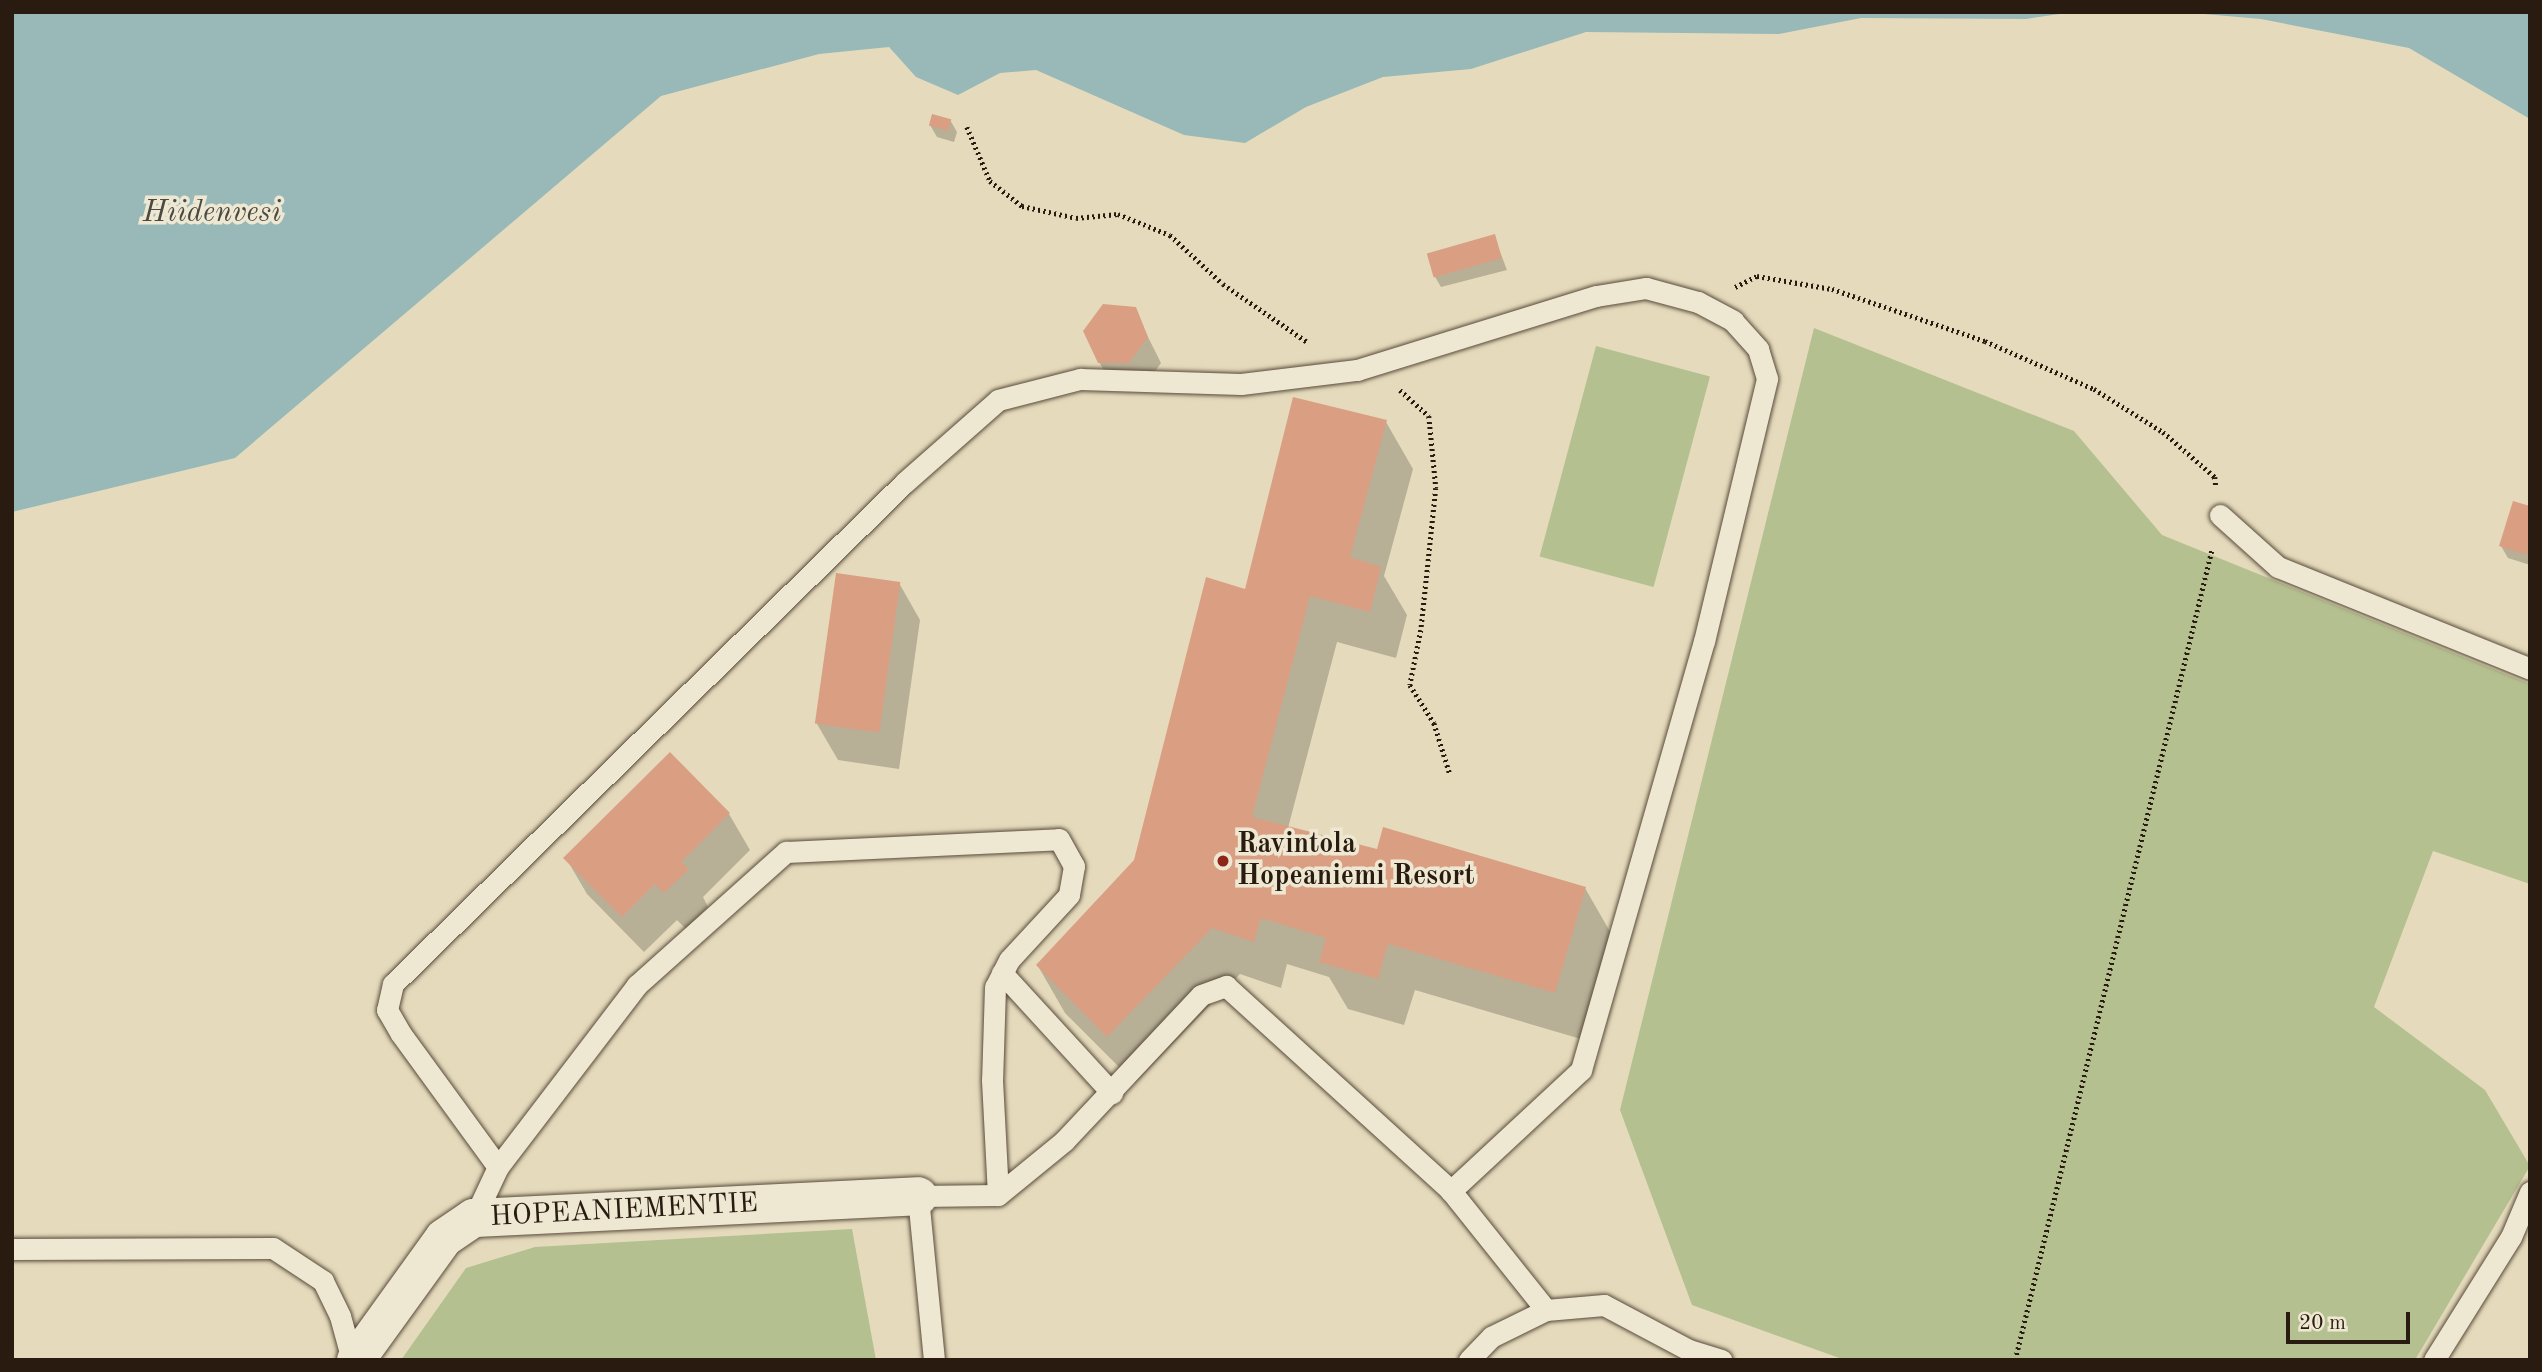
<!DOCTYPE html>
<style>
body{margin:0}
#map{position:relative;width:2542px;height:1372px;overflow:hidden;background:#e5dbbc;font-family:"Old Standard TT",serif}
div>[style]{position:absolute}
.green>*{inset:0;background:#b5c090;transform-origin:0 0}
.water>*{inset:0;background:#98b9b8}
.shadow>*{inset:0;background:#0003}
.building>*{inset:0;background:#da9f83;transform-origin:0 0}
.path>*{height:4.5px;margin-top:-2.25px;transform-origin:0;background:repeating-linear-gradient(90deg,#2a1b10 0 2px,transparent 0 5.5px)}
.roads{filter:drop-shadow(0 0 2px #594b3b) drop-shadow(0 0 2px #594b3b)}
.lane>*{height:21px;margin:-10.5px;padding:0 10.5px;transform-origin:10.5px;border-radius:10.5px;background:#eee8d3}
.street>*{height:38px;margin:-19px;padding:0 19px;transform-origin:19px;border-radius:19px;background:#eee8d3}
.dots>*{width:19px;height:19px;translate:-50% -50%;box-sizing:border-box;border:4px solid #eee8d3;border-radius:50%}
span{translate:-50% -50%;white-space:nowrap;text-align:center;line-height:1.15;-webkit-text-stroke:7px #eee8d3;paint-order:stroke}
.poi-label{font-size:28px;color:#2a1b10;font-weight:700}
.left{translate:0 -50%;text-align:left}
.street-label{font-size:28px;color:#2a1b10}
.water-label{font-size:30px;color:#4b4a42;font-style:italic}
.frame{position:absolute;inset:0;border:14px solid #2a1b10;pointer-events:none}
.scale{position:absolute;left:2286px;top:1312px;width:124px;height:32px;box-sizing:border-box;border:4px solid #2a1b10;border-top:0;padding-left:9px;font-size:21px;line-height:24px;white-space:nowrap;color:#2a1b10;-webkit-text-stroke:5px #eee8d3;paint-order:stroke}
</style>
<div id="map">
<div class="green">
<div style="clip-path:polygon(1814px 328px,2074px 431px,2162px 535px,2530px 684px,2530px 884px,2433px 851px,2374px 1007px,2485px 1090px,2530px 1166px,2415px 1360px,1845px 1360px,1692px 1305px,1620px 1110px)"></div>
<div style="left:1596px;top:346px;width:118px;height:218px;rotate:15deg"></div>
<div style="clip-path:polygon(852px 1229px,876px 1360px,401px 1360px,466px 1268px,535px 1247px)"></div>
</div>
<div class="water">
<div style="clip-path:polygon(12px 12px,2073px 12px,2026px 19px,1861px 18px,1779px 34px,1586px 32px,1471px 69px,1383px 77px,1306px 107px,1245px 143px,1184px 135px,1036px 70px,1000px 73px,958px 95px,916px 77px,889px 47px,819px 54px,661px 96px,235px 458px,12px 512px)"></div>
<div style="clip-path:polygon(2181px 12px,2530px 12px,2530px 119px,2409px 48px,2261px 19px)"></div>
</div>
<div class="shadow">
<div style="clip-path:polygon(950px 120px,957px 132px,954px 142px,937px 137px,930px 125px)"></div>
<div style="clip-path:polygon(1494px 236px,1507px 270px,1441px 287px,1434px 275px)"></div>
<div style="clip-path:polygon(1134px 309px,1161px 363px,1143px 388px,1114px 387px,1099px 362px)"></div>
<div style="clip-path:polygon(1386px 422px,1413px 469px,1384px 576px,1407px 615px,1396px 658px,1337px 642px,1288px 828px,1378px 851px,1585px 888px,1612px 935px,1581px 1039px,1415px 990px,1404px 1025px,1348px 1009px,1329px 977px,1287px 964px,1281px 988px,1240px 974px,1135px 1083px,1065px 1013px,1038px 966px,1135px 861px,1246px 591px)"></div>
<div style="clip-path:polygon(2530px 508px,2530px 565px,2508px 558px,2501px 546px)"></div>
<div style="clip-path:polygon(899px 583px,920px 620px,899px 769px,838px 760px,817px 724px)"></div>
<div style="clip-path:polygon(729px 814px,750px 850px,703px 897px,708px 907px,686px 929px,677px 920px,644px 952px,587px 894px,566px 858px)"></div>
</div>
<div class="building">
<div style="left:932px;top:114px;width:20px;height:12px;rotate:15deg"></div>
<div style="left:1495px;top:234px;width:25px;height:71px;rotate:74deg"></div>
<div style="clip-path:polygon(1103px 304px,1136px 307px,1148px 337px,1129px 363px,1098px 363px,1083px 331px)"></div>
<div style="clip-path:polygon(1293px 397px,1387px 420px,1350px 557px,1381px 567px,1370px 612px,1310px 596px,1252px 817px,1377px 849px,1383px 827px,1586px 887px,1555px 993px,1388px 944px,1378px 979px,1319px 962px,1326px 938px,1261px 918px,1254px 942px,1212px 928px,1107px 1037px,1036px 965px,1134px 860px,1206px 577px,1245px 589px)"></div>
<div style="clip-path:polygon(2513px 501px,2530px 506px,2527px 555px,2499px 546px)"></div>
<div style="left:836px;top:573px;width:65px;height:152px;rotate:8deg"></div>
<div style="clip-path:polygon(670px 752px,730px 813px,681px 862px,689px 869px,664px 893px,655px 884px,622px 917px,563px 858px)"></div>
</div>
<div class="path">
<div style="left:967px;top:127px;width:59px;rotate:66.9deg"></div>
<div style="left:990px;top:181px;width:41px;rotate:38deg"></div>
<div style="left:1022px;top:206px;width:55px;rotate:12.5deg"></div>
<div style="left:1076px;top:218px;width:42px;rotate:-5.4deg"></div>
<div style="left:1118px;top:214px;width:56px;rotate:22deg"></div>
<div style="left:1170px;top:235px;width:72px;rotate:42.8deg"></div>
<div style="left:1223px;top:284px;width:104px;rotate:34.5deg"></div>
<div style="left:1735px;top:287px;width:25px;rotate:-27deg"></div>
<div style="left:1757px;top:276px;width:76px;rotate:9.8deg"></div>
<div style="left:1832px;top:289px;width:162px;rotate:18.8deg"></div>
<div style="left:1985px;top:341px;width:119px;rotate:23.8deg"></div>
<div style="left:2094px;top:389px;width:81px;rotate:31.9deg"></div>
<div style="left:2163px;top:432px;width:69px;rotate:40.9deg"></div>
<div style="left:2215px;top:477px;width:9px;rotate:84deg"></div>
<div style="left:1400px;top:390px;width:39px;rotate:42deg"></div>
<div style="left:1429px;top:416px;width:72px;rotate:84.4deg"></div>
<div style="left:1436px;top:488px;width:143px;rotate:96deg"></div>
<div style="left:1421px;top:630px;width:56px;rotate:101.3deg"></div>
<div style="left:1410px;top:685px;width:45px;rotate:57.7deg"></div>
<div style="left:1434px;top:723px;width:53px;rotate:72.6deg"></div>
<div style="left:2015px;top:1360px;width:835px;rotate:-76.35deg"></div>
</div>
<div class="roads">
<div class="lane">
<div style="left:2220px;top:515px;width:78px;rotate:41.9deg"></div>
<div style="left:2278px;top:567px;width:272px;rotate:22deg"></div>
<div style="left:1002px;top:973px;width:163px;rotate:47.5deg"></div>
<div style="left:498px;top:1167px;width:165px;rotate:-126.1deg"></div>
<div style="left:401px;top:1034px;width:28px;rotate:-120deg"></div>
<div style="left:387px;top:1010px;width:27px;rotate:-77deg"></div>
<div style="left:393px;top:984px;width:716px;rotate:-44.43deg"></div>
<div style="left:904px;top:483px;width:125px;rotate:-41.4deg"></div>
<div style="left:998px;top:400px;width:85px;rotate:-14.4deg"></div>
<div style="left:1080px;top:379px;width:161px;rotate:1.8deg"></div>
<div style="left:1241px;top:384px;width:117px;rotate:-6.9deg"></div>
<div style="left:1357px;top:370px;width:250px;rotate:-17.2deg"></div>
<div style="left:1596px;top:296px;width:51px;rotate:-9.1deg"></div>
<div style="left:1646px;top:288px;width:54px;rotate:15.1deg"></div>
<div style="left:1698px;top:302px;width:40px;rotate:28deg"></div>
<div style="left:1733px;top:321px;width:38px;rotate:48deg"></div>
<div style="left:1758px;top:349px;width:31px;rotate:73deg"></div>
<div style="left:1767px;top:379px;width:269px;rotate:103.5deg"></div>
<div style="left:1704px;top:641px;width:446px;rotate:106deg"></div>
<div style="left:1581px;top:1070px;width:178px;rotate:137.1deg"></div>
<div style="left:474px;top:1218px;width:56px;rotate:-64.8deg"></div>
<div style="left:498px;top:1167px;width:229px;rotate:-52.6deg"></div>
<div style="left:637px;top:985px;width:200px;rotate:-41.8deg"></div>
<div style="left:786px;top:852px;width:273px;rotate:-2.7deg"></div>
<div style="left:1059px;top:839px;width:31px;rotate:61deg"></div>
<div style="left:1074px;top:866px;width:29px;rotate:100deg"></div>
<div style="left:1069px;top:895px;width:88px;rotate:132.7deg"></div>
<div style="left:1009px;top:960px;width:30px;rotate:117deg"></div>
<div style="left:995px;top:987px;width:93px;rotate:91.8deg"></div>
<div style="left:992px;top:1080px;width:115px;rotate:87deg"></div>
<div style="left:12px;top:1249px;width:261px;rotate:-0.2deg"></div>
<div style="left:273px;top:1248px;width:60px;rotate:33.4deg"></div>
<div style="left:323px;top:1281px;width:39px;rotate:64deg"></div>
<div style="left:340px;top:1316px;width:46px;rotate:74.7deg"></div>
<div style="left:934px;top:1360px;width:165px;rotate:-95.6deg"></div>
<div style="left:918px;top:1196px;width:80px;rotate:-0.7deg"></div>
<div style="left:998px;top:1195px;width:85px;rotate:-39.3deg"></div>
<div style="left:1064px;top:1141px;width:200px;rotate:-46.8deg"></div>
<div style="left:1201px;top:995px;width:27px;rotate:-20deg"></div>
<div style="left:1226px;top:986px;width:304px;rotate:42.3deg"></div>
<div style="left:1451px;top:1191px;width:152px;rotate:51.4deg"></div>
<div style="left:1469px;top:1360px;width:32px;rotate:-46deg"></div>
<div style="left:1491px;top:1337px;width:61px;rotate:-26.1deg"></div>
<div style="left:1546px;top:1310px;width:58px;rotate:-4.9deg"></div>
<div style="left:1604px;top:1305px;width:96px;rotate:27.9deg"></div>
<div style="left:1689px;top:1350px;width:34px;rotate:17deg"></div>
<div style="left:2434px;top:1360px;width:145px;rotate:-58deg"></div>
<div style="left:2511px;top:1237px;width:49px;rotate:-67.1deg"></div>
</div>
<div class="street">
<div style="left:356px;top:1360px;width:150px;rotate:-54.2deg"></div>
<div style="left:444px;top:1238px;width:36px;rotate:-34deg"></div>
<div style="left:474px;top:1218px;width:445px;rotate:-2.8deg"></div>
</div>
</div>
<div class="dots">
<div style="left:1223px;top:861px;background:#8f2418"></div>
</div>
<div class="poi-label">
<span class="left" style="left:1237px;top:861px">Ravintola<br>Hopeaniemi Resort</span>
</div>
<div class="street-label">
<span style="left:624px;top:1211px;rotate:-3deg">HOPEANIEMENTIE</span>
</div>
<div class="water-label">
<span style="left:212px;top:213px">Hiidenvesi</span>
</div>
<div class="frame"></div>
<div class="scale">20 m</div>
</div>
